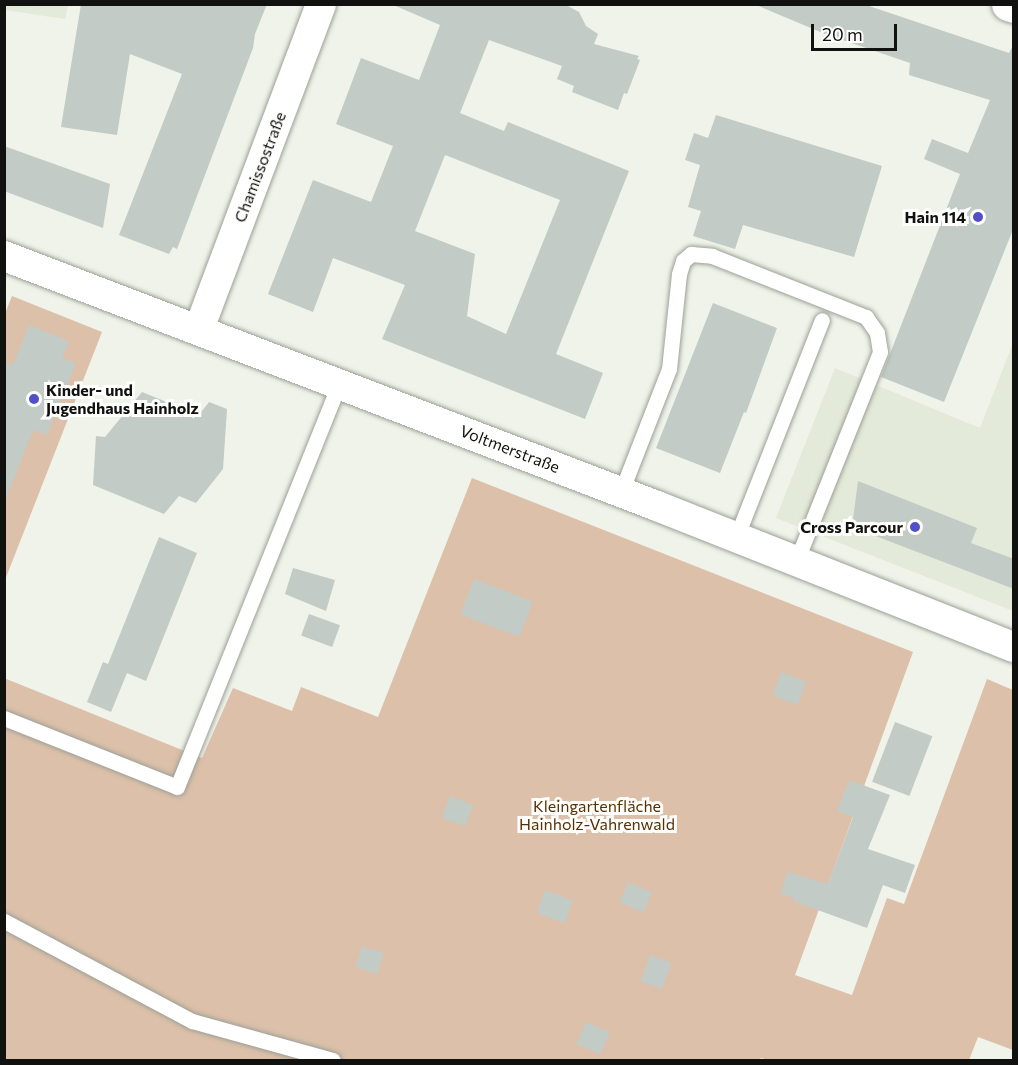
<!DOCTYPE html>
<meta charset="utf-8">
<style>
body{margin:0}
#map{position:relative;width:1018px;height:1065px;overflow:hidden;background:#eff3e9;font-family:Commissioner,sans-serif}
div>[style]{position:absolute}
.built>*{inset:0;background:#e4ead9}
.green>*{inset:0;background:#dcc0a9}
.building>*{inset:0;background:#c2cbc5;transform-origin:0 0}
.roads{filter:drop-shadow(0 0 2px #9ca097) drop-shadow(0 0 2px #9ca097)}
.lane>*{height:15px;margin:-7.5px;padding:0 7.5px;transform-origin:7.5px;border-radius:7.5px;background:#fff}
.street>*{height:30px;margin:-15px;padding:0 15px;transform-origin:15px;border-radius:15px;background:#fff}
.secondary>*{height:33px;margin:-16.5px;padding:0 16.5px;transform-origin:16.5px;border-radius:16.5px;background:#fff}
.dots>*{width:16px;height:16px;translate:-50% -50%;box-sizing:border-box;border:3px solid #fefffd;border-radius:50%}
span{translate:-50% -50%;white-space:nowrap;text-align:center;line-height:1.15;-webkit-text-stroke:6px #fefffd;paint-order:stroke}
.street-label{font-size:16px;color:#11120f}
.poi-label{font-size:16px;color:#11120f;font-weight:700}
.right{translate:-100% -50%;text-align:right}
.left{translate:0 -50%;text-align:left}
.park-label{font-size:16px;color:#583002}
.frame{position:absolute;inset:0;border:6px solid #11120f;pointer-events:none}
.scale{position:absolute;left:811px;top:24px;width:86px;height:27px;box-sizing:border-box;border:3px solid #11120f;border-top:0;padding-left:8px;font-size:18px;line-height:21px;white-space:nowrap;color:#11120f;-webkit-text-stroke:4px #fefffd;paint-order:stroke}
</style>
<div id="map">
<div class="built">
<div style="clip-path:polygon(4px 5px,5px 4px,68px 5px,65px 19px,5px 10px)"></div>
<div style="clip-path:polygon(1013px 343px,1013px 611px,776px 518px,835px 368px,980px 428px)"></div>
</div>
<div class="green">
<div style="clip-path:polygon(12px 296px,102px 332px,5px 580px,4px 316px)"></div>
<div style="clip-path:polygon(472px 478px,913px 652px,795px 975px,852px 995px,887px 898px,904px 904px,987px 679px,1013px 690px,1013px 1050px,978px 1037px,969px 1060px,768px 1060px,761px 1058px,759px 1060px,5px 1060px,4px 678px,202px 758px,233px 688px,292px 711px,301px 687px,378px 717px)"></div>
</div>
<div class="building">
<div style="clip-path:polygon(81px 4px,267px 4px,255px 34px,253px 48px,177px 249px,173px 247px,169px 254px,119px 235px,182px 74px,130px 54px,117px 135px,61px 127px)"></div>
<div style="clip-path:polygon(evenodd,391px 4px,564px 4px,579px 12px,586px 26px,598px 34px,594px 44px,639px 56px,637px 59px,640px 60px,627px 94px,624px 93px,618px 110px,572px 92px,574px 86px,557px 79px,562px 66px,489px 40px,460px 113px,504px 131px,508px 122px,629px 171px,556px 354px,603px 373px,585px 419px,382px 339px,405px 285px,333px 258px,313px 312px,268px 294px,313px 180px,371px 202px,393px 146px,336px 124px,361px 58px,419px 80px,440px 25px,391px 4px,445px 155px,560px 200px,506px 334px,467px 316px,475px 254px,415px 231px,445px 155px)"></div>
<div style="clip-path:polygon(754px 4px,863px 4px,1009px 53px,1014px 44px,1014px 227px,944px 402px,881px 377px,960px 174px,924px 159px,932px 139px,968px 153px,990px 100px,909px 75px,910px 63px,825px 34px)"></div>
<div style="clip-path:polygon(716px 115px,882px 166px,854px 257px,743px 225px,735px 249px,693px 236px,701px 211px,688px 207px,700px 165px,685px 160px,694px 133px,708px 138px)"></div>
<div style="clip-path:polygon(4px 146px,110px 184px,103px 228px,4px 191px)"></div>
<div style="clip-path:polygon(713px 303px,777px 328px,746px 413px,744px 412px,720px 473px,656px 448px)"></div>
<div style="clip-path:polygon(29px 325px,69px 341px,62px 358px,76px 363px,47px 435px,33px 430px,6px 499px,4px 362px,13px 365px)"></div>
<div style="clip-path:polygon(142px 392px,199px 415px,209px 402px,227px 409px,223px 469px,196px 503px,179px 496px,164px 514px,93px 485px,96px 436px,105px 437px)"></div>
<div style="clip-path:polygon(858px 481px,977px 528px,971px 543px,1014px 559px,1014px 589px,852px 527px)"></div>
<div style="clip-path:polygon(159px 537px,197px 553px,146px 681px,127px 673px,111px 712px,87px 702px,103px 662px,108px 664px)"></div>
<div style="clip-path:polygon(293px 568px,335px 580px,326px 611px,285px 594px)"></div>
<div style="left:474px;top:579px;width:63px;height:38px;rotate:21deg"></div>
<div style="left:309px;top:614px;width:33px;height:23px;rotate:20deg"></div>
<div style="left:781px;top:672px;width:27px;height:25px;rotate:20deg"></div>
<div style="left:895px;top:722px;width:40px;height:64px;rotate:21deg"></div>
<div style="clip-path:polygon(849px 780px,890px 795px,868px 849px,915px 865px,905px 893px,883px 885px,867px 928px,793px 901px,794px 898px,780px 893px,788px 872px,828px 884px,853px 817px,837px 811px)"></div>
<div style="left:450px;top:796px;width:25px;height:23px;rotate:21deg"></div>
<div style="left:628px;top:882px;width:26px;height:22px;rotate:23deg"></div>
<div style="left:545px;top:890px;width:30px;height:24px;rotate:21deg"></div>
<div style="left:362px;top:946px;width:23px;height:22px;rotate:18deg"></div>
<div style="left:650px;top:955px;width:23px;height:28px;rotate:20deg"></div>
<div style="left:586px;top:1022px;width:26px;height:24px;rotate:23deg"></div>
</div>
<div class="roads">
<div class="lane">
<div style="left:621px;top:492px;width:132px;rotate:-68.7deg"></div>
<div style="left:669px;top:369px;width:96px;rotate:-84deg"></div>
<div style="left:679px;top:274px;width:14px;rotate:-73deg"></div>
<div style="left:683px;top:261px;width:11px;rotate:-41deg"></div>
<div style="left:691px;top:254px;width:21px;rotate:5deg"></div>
<div style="left:712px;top:256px;width:166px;rotate:21.6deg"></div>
<div style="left:866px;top:317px;width:19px;rotate:55deg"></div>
<div style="left:877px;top:333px;width:19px;rotate:81deg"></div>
<div style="left:880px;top:352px;width:226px;rotate:111.8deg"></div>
<div style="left:736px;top:538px;width:234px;rotate:-68.5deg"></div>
<div style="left:4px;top:718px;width:186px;rotate:21.7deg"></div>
<div style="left:177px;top:787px;width:435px;rotate:-68.1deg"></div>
<div style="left:4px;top:921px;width:213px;rotate:28deg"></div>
<div style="left:192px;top:1021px;width:146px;rotate:15.5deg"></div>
</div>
<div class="street">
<div style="left:4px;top:256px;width:699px;rotate:20.95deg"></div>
<div style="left:657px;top:506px;width:384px;rotate:21.6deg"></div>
<div style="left:199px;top:329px;width:347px;rotate:-69.4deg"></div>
</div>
<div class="secondary">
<div style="left:1008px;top:4px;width:6px;rotate:18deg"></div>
</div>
</div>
<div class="dots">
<div style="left:978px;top:217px;background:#5250c7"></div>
<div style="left:34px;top:399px;background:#5250c7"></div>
<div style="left:915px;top:527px;background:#5250c7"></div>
</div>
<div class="street-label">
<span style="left:260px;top:167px;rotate:-69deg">Chamissostraße</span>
<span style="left:510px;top:449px;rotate:21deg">Voltmerstraße</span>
</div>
<div class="poi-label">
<span class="right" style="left:966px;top:217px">Hain 114</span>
<span class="left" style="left:46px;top:399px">Kinder- und<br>Jugendhaus Hainholz</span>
<span class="right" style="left:903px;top:527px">Cross Parcour</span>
</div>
<div class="park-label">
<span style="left:597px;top:815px">Kleingartenfläche<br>Hainholz-Vahrenwald</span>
</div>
<div class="frame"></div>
<div class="scale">20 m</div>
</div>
